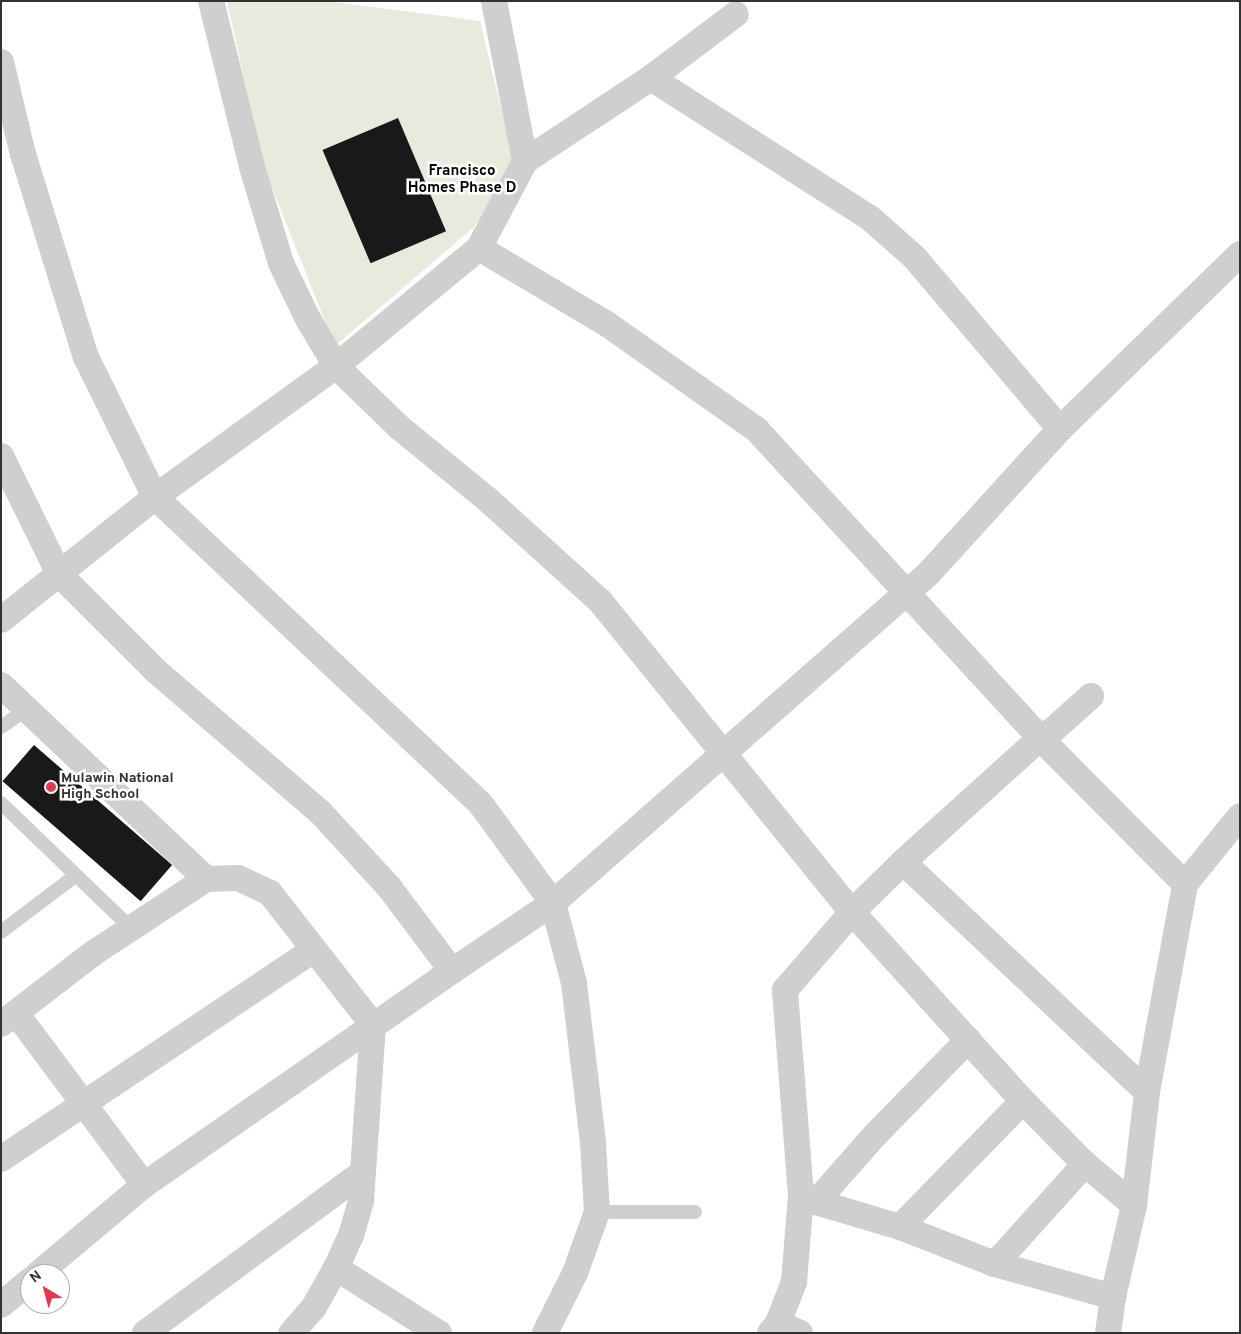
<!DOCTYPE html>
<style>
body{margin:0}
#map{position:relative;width:1241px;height:1334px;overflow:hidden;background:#fff;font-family:Overpass,sans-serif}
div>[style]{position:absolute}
.green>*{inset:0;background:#e6ebde}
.building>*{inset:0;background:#191919;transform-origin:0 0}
.service>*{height:14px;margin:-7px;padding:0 7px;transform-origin:7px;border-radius:7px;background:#cfcfcf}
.minor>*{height:26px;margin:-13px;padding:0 13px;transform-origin:13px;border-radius:13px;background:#cfcfcf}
.dots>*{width:14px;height:14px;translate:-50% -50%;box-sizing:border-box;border:2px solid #fff;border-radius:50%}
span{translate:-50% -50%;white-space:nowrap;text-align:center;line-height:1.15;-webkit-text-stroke:5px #fff;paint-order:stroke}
.poi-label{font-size:14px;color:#323232;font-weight:700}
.left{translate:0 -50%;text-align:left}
.neighbourhood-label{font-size:15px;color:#000;font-weight:700}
.frame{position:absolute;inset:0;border:2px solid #323232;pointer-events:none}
.north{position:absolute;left:20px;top:1264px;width:50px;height:50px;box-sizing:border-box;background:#fff;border:1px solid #adadad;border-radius:50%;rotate:323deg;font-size:14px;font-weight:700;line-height:20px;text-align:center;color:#323232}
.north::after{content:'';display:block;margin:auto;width:18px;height:22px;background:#e5384c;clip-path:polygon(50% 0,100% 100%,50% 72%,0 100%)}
</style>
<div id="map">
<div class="green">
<div style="clip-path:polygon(227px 1px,327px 1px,480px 21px,515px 166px,474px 227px,335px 346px,263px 165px)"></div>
</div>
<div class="building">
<div style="left:398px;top:118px;width:123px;height:82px;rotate:67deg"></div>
<div style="left:34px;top:745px;width:183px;height:48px;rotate:41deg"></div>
</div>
<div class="service">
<div style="left:1px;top:727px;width:32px;rotate:-35deg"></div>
<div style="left:1px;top:803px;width:180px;rotate:43.9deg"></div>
<div style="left:1px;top:932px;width:93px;rotate:-37.1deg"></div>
<div style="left:597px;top:1212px;width:98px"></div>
</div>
<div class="minor">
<div style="left:211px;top:1px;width:171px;rotate:76.1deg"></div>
<div style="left:252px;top:167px;width:100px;rotate:73.2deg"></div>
<div style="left:281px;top:263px;width:62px;rotate:64.3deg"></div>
<div style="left:308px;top:319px;width:55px;rotate:59.2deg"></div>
<div style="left:336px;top:366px;width:88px;rotate:44.1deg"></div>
<div style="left:399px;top:427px;width:114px;rotate:39.3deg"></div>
<div style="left:487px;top:499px;width:152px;rotate:42.1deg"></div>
<div style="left:600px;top:601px;width:400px;rotate:51deg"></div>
<div style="left:852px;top:912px;width:255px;rotate:47.9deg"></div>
<div style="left:1023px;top:1101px;width:88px;rotate:45.5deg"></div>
<div style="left:1085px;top:1164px;width:64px;rotate:39.9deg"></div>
<div style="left:494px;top:1px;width:163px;rotate:79deg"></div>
<div style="left:1px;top:62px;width:95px;rotate:76.6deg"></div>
<div style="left:23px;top:154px;width:213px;rotate:72.8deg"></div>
<div style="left:86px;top:357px;width:156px;rotate:63.8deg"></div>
<div style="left:155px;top:497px;width:446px;rotate:43.3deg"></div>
<div style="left:480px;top:803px;width:124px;rotate:53.9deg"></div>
<div style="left:553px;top:903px;width:83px;rotate:75.3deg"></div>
<div style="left:574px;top:983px;width:161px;rotate:83.2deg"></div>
<div style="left:593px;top:1143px;width:69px;rotate:86.7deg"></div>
<div style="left:597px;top:1212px;width:65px;rotate:109.8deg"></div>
<div style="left:575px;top:1273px;width:67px;rotate:116.6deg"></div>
<div style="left:651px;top:78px;width:260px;rotate:32.6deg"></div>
<div style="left:870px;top:218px;width:60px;rotate:41.6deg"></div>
<div style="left:915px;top:258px;width:224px;rotate:49.7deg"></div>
<div style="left:479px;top:248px;width:149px;rotate:30.7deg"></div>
<div style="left:607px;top:324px;width:184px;rotate:35.2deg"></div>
<div style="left:757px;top:430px;width:418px;rotate:47.4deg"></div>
<div style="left:1040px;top:738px;width:206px;rotate:45.2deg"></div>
<div style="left:1px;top:456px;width:131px;rotate:63.8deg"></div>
<div style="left:59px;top:574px;width:137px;rotate:45deg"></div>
<div style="left:156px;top:671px;width:216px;rotate:40.7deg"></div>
<div style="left:320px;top:812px;width:102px;rotate:47.4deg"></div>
<div style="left:389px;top:887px;width:105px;rotate:53.1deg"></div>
<div style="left:1px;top:620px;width:197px;rotate:-38.6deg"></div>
<div style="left:155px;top:497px;width:223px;rotate:-35.9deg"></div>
<div style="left:336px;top:366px;width:185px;rotate:-39.5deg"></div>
<div style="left:479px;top:248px;width:98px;rotate:-62.1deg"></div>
<div style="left:525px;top:161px;width:151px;rotate:-33.4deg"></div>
<div style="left:651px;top:78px;width:106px;rotate:-37deg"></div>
<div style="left:1px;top:685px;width:282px;rotate:43.4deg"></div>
<div style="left:206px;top:879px;width:32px;rotate:-2deg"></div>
<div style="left:238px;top:878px;width:35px;rotate:25deg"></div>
<div style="left:270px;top:893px;width:167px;rotate:52deg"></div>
<div style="left:373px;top:1025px;width:176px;rotate:93.9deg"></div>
<div style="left:361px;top:1201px;width:35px;rotate:106deg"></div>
<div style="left:351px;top:1235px;width:36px;rotate:114deg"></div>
<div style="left:336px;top:1268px;width:45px;rotate:119.4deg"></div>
<div style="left:314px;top:1307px;width:35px;rotate:131deg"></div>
<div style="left:903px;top:862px;width:335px;rotate:43.3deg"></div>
<div style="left:16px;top:1013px;width:214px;rotate:53.3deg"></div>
<div style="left:1px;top:1024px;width:118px;rotate:-37.5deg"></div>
<div style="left:95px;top:952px;width:133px;rotate:-33.3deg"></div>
<div style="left:1px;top:1159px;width:376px;rotate:-33.8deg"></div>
<div style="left:801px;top:1195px;width:17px;rotate:25deg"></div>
<div style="left:816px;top:1202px;width:88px;rotate:16.6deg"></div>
<div style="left:900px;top:1227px;width:102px;rotate:21.3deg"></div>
<div style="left:995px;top:1264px;width:123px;rotate:15.6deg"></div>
<div style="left:816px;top:1202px;width:91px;rotate:-48.6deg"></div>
<div style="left:876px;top:1134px;width:132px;rotate:-45.6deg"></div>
<div style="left:900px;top:1227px;width:176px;rotate:-45.7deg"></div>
<div style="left:995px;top:1264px;width:135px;rotate:-48deg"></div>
<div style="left:336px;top:1268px;width:122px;rotate:32.3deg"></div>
<div style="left:38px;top:1274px;width:138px;rotate:-40deg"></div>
<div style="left:144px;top:1185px;width:375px;rotate:-34.8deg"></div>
<div style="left:452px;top:971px;width:122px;rotate:-34deg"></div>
<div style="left:553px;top:903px;width:500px;rotate:-41.27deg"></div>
<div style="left:929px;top:573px;width:195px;rotate:-47.7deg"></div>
<div style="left:1060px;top:429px;width:251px;rotate:-44.2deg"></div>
<div style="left:1px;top:1305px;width:38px;rotate:-40deg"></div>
<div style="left:778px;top:1323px;width:24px;rotate:24deg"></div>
<div style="left:145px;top:1333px;width:270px;rotate:-36.4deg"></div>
<div style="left:770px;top:1333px;width:13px;rotate:-51deg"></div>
<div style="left:778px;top:1323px;width:44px;rotate:-68.7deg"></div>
<div style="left:794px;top:1282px;width:87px;rotate:-85.4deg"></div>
<div style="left:801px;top:1195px;width:206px;rotate:-94.5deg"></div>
<div style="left:785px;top:990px;width:103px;rotate:-49.3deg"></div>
<div style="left:852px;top:912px;width:71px;rotate:-44.4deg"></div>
<div style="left:903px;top:862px;width:185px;rotate:-42.1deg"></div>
<div style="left:1040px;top:738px;width:15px;rotate:-32deg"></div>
<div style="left:1053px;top:730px;width:51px;rotate:-41.8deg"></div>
<div style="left:1108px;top:1333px;width:36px;rotate:-82deg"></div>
<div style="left:1113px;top:1297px;width:94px;rotate:-77.1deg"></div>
<div style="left:1134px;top:1205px;width:114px;rotate:-83.4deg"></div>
<div style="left:1147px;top:1092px;width:211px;rotate:-79.6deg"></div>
<div style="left:1185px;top:884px;width:87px;rotate:-51deg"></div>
</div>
<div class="dots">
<div style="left:51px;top:787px;background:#e5384c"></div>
</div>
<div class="poi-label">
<span class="left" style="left:61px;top:787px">Mulawin National<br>High School</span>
</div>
<div class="neighbourhood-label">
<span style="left:462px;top:180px">Francisco<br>Homes Phase D</span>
</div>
<div class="frame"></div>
<div class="north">N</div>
</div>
